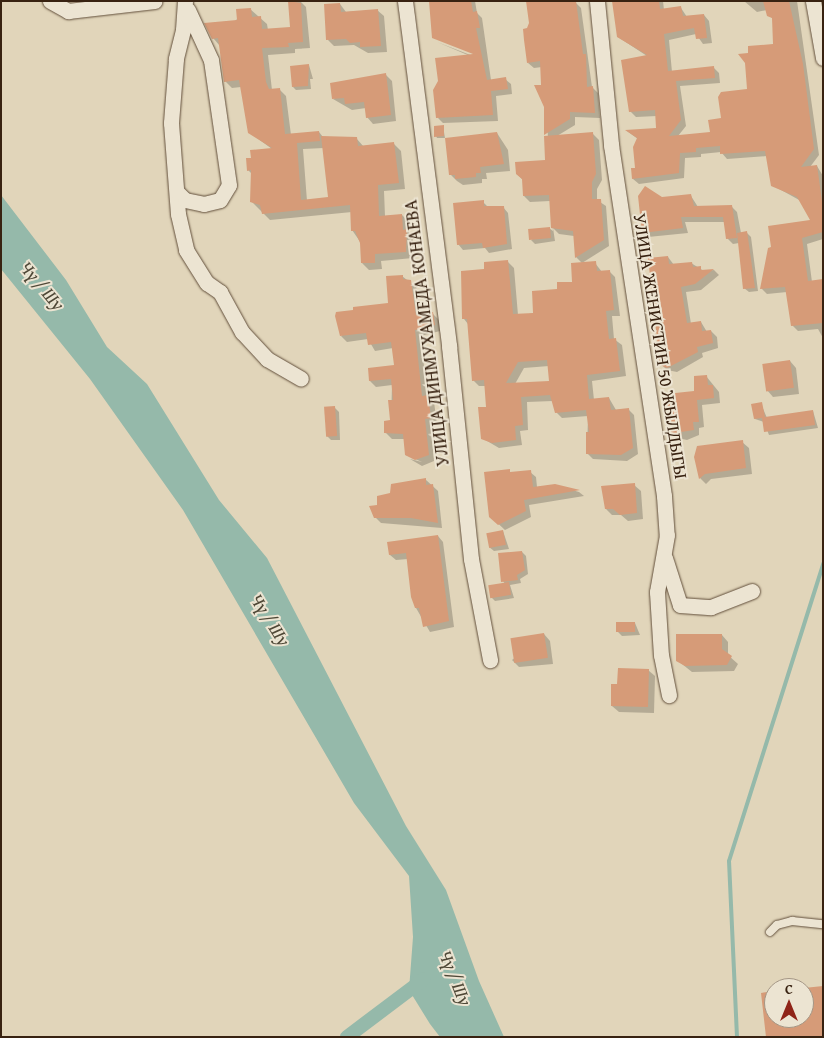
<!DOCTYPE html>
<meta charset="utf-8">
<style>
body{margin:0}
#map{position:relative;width:824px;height:1038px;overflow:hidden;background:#e1d5ba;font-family:"Gentium Book Plus",serif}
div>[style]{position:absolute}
.water>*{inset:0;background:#95b9aa}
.shadow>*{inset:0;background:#0003}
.stream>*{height:4px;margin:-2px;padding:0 2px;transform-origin:2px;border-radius:2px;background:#95b9aa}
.canal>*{height:14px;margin:-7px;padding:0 7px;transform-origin:7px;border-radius:7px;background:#95b9aa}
.building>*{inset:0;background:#d69b78;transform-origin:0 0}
.roads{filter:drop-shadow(0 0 1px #624f3b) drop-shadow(0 0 1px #624f3b)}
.lane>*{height:8px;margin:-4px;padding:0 4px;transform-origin:4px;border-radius:4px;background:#ece4d2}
.street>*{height:15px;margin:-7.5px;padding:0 7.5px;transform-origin:7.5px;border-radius:7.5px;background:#ece4d2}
span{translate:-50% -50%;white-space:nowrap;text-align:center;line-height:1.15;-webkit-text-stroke:4px #ece4d2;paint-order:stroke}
.street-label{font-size:18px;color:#382211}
.water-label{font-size:19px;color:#4f4837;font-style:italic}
.frame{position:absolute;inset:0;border:2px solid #382211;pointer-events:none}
.north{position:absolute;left:764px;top:978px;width:50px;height:50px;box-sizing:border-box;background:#ece4d2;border:1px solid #a49685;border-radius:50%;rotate:0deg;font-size:14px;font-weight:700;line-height:20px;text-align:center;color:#382211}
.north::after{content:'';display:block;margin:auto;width:18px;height:22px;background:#8f2418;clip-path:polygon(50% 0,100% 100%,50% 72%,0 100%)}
</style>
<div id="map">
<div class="water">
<div style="clip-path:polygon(1px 195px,66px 280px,107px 347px,147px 384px,219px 500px,267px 558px,406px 826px,446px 890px,479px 981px,504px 1037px,440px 1037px,430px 1024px,409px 990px,413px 937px,409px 876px,354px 803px,183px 510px,90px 379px,1px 269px)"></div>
</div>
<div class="shadow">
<div style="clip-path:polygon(evenodd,289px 1px,300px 1px,306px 7px,310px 48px,295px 49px,295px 53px,268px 55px,272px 90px,279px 89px,286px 96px,291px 135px,319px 132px,323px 137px,356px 138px,364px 147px,394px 144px,401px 151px,405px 189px,384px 191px,385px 216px,402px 215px,409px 222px,409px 234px,413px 237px,413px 258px,381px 261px,382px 269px,369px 270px,362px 263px,361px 243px,352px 230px,352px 212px,270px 220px,252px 202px,252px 174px,248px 170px,252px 159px,272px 149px,249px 132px,241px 87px,232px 88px,225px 81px,220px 46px,213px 38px,250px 9px,267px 24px,268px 30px,291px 29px,289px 1px,324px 148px,330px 198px,307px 201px,303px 149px,324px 148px)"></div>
<div style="clip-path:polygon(430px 1px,475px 1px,477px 13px,482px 18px,491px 80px,505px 79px,511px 84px,512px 94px,496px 96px,498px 121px,443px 123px,438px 118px,470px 56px,437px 42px,478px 58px,479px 55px,434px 38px)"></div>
<div style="clip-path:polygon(613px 1px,663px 1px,664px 10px,681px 8px,687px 17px,704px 15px,709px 21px,712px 43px,703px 44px,696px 34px,669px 40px,672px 72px,713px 67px,719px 73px,720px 83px,680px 86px,686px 126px,678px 136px,711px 133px,748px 90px,774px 45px,773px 20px,767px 10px,757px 12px,744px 1px,797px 1px,819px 155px,810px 167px,817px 166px,823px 176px,823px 239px,807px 244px,812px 282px,823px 280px,823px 338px,818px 329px,798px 331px,792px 325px,787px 292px,767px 294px,762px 289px,769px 249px,812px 221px,801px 201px,772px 185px,767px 156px,727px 159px,721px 152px,701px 154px,701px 157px,685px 158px,684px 178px,639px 184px,633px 179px,637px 169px,638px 139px,627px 131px,658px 129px,657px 116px,636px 117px,630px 111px,647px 56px,618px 37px)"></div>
<div style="clip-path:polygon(575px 2px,581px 8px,592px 87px,598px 93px,600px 118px,575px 117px,575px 125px,557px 136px,593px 134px,599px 140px,602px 180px,597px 189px,597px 200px,606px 206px,609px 246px,582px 263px,576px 257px,574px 236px,559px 234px,553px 228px,555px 241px,535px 244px,531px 240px,549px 228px,553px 231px,550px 201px,530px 202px,524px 196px,523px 180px,517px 174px,546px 162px,548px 137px,542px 67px,534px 68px,528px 63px)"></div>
<div style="clip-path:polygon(340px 4px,346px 12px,377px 10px,384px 16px,387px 52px,368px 53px,354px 45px,334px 46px,328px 40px,326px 5px)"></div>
<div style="clip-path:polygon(309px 65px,313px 79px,310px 79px,311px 89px,296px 90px,293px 87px)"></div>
<div style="clip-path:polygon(386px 75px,392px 81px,396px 121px,373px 124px,367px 117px,366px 108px,352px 110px,333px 99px)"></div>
<div style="clip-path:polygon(443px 126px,445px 138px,437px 138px,436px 136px)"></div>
<div style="clip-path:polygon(497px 133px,508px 150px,510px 171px,486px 173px,487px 179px,482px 179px,482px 183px,463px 185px,457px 181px,451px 175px)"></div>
<div style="clip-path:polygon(691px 196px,698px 207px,732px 207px,737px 212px,741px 233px,747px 233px,751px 237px,758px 291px,749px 292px,744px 288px,739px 243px,733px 244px,727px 238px,725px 222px,685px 222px,688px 233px,648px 237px,643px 232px,661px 198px)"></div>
<div style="clip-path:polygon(483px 202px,488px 207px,503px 207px,508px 213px,512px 249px,489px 253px,485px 248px,463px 250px,458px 244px)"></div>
<div style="clip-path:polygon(668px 257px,674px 265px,691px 263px,704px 271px,714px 270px,719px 275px,701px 290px,686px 292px,691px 324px,701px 322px,707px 332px,711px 331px,717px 337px,718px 348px,702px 353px,703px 357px,677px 372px,667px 370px,662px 365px)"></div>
<div style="clip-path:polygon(evenodd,508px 262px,514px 268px,518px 315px,535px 314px,558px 290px,573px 283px,595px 263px,602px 272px,609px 271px,615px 277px,620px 316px,612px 316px,614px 339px,622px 345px,626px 376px,592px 381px,594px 400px,609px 398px,616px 410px,628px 409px,634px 415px,638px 454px,627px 461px,593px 459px,587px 453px,588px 416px,562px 418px,556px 412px,553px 401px,527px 402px,528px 430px,520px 431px,522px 445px,499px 448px,482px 438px,488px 408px,486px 386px,479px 386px,473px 380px,468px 324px,464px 319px,486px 270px,508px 262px,549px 366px,551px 382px,515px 384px,524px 368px,549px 366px)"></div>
<div style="clip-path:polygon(402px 276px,417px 288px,421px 315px,433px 314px,439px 320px,440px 331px,421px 336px,427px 396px,434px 402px,437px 424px,431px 425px,434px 461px,422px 466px,410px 459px,422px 462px,406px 455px,404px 439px,392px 439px,386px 433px,391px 422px,392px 385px,376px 387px,370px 381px,369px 369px,395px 366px,393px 348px,375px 351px,368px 339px,347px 342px,341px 336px,389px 304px)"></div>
<div style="clip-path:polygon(790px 361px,796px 368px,799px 394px,773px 397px,767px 390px)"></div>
<div style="clip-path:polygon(706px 376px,719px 392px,720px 403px,702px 405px,704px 427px,699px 428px,699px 435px,687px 440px,678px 438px,672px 431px)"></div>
<div style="clip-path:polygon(761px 404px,767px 418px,813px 411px,818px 428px,769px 435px,764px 422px,755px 419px)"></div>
<div style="clip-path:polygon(335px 408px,339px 412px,340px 440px,331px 440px,327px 436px)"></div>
<div style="clip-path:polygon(742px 442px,749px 448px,752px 474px,711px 479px,706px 484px,700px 478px,695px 457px)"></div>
<div style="clip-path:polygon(530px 472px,536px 477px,537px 487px,555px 485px,579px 492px,584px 496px,529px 505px,531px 517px,505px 530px,490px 516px)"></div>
<div style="clip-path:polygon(425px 479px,438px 491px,442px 528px,381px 523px,375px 517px,379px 506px,391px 494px)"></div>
<div style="clip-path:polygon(634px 485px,641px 491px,643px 519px,628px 521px,621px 515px,612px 515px,606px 509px)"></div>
<div style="clip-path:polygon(503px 531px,509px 549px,494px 551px,489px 547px)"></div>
<div style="clip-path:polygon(438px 536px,443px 542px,454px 627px,430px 632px,416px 608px,408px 559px,396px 560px,390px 555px,389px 543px)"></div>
<div style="clip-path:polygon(522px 552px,526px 556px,528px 574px,520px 579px,521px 583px,510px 585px,514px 598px,495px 601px,491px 597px,505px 584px,503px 581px)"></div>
<div style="clip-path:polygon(635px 623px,640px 635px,622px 636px,618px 632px)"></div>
<div style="clip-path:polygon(544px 634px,550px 641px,553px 664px,519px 667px,512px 660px)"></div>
<div style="clip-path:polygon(722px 635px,728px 642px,728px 655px,738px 664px,734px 671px,692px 672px,677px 660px)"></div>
<div style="clip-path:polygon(648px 670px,655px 676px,654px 713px,619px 712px,612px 706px,619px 685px)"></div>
</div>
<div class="stream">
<div style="left:737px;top:1037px;width:176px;rotate:-92.6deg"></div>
<div style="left:729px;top:861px;width:312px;rotate:-72.4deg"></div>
</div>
<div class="canal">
<div style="left:347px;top:1037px;width:96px;rotate:-37deg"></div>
</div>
<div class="building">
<div style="clip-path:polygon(288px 1px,301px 3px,303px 42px,288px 43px,289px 47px,262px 48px,266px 82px,269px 89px,280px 88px,285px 134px,319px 131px,320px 141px,297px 143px,301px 200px,328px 197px,321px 136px,357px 137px,358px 146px,394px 142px,399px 183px,378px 185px,379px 216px,402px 214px,403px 230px,407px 229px,406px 252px,375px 254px,375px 263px,361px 263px,360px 243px,355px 231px,351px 231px,350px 205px,262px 214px,260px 205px,250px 202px,251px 170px,247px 171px,246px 158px,251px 158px,250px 150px,272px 148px,248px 133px,239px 80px,224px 82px,218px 38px,212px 39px,204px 23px,237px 20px,236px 9px,251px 8px,252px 17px,261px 16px,262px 29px,290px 27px)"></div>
<div style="clip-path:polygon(429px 1px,471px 1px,473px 12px,477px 11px,480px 28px,476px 28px,487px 80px,506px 77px,508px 89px,491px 91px,493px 115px,436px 118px,433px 90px,438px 81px,435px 58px,473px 54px,432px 38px)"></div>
<div style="clip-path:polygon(526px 1px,576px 1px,583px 54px,586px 54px,587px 87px,593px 86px,595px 113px,570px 112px,570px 119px,544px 135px,544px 107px,534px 85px,541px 85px,540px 61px,527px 63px,524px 40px,523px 29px,527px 28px,529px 23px)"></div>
<div style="clip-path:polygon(612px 1px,659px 1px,660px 9px,681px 6px,683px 16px,704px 14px,707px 38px,696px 39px,694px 28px,664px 34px,668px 71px,714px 66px,715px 78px,676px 81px,681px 120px,669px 136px,710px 132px,708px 120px,721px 118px,718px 97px,721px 92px,747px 89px,745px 63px,738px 54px,748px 53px,748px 46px,773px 44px,772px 18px,767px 16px,763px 1px,789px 1px,803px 64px,814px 149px,801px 167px,817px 165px,823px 209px,823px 232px,802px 238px,808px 281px,823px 279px,823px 323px,791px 326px,785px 287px,760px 289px,768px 248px,771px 247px,768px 226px,810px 220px,797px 197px,771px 186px,765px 151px,720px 154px,720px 146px,696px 148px,696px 152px,680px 153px,679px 173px,632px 179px,631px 168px,635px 168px,633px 147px,637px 138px,625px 130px,656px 128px,655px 110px,629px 112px,621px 60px,647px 55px,617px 37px)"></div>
<div style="clip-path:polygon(340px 3px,341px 12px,378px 9px,381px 46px,360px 47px,360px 42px,350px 43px,346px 39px,326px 40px,324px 4px)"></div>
<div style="clip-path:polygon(309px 64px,308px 86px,292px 87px,290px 66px)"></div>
<div style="clip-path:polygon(386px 73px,391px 115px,366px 118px,364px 102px,345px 104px,344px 98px,332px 99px,330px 83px)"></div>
<div style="clip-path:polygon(444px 125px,444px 136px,434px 137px,434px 126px)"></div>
<div style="clip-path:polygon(497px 132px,504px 164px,480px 167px,481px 173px,476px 173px,476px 177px,455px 179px,455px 175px,449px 175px,445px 138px)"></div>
<div style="clip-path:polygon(593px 132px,596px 174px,592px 182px,592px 199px,601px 199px,604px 240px,575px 258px,573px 231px,551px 228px,549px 195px,523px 196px,522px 179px,516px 174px,515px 162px,545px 160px,544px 136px)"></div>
<div style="clip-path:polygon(645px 186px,662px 197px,691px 194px,694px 206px,732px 205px,737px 238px,726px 239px,723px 217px,681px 217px,683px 228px,642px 233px,638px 196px)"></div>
<div style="clip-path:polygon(484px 200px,484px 206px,504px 206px,507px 244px,483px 248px,482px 243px,457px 245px,453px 203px)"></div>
<div style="left:550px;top:227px;width:11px;height:22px;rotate:85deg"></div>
<div style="clip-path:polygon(747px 231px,755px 288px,743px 289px,737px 233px)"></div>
<div style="clip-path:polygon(668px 256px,669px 264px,692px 262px,693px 267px,701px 266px,701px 270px,714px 269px,695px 284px,681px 287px,687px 323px,701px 321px,702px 331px,711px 330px,713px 343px,697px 347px,698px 352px,667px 368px,660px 365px,648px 258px)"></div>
<div style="clip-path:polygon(evenodd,508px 260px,513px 314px,533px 313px,532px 291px,557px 289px,557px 282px,572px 282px,571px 263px,596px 261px,597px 271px,610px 270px,614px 310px,606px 311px,609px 339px,616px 338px,620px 371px,587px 375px,589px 399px,609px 397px,611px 410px,629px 408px,633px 448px,621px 455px,586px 454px,586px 432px,589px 432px,586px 410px,555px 413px,550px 395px,521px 397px,523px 425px,515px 426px,516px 440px,492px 443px,481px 439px,478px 407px,486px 407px,484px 380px,472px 381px,467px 319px,462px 319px,461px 271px,484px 269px,484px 262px,508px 260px,547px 360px,549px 381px,506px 383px,518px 362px,547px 360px)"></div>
<div style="clip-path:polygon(403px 275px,403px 279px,411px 280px,416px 315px,433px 312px,435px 325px,415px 330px,422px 396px,428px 395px,431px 418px,425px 419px,429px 455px,415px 460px,405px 455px,403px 434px,384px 433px,384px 421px,390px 420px,388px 400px,393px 400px,391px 379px,369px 381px,368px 368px,394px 365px,391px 342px,368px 345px,366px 333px,340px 336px,335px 316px,336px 312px,353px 310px,353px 307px,388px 303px,386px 276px)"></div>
<div style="left:790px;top:360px;width:28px;height:28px;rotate:82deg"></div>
<div style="clip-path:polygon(707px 375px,708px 385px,713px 385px,714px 398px,697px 400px,699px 422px,693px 422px,694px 430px,681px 432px,682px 435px,670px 432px,666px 394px,694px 391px,694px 376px)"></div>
<div style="clip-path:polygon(762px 402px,765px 417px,813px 410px,815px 425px,764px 432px,762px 418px,754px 419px,751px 404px)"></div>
<div style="left:335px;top:406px;width:30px;height:11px;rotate:86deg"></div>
<div style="clip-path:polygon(743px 440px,746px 468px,705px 474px,699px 479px,694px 457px,697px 446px)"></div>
<div style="clip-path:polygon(510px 469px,510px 472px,531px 470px,533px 487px,555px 484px,580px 490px,524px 500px,526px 511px,498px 525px,489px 517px,484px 472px)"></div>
<div style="clip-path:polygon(426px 478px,426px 485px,433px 484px,438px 523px,411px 518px,374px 518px,369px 506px,377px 505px,377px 496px,390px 493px,391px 484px)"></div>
<div style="clip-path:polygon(635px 483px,637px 513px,620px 515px,613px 509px,605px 509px,601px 486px)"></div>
<div style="left:503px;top:530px;width:15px;height:17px;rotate:79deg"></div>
<div style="clip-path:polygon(438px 535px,449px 621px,423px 627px,419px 608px,415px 608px,411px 597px,406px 553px,389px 555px,387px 542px)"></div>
<div style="clip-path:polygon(522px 551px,525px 570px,517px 575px,518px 580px,501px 582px,498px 553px)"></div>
<div style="left:509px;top:582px;width:13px;height:21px;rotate:81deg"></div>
<div style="left:616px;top:622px;width:19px;height:10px"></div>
<div style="left:544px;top:633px;width:25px;height:34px;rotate:81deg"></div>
<div style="clip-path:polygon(676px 634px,722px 634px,722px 649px,732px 656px,727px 665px,685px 666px,676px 661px)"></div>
<div style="clip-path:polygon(618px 668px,649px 669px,648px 707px,611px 706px,611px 684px,617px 684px)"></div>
<div style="clip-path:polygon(823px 986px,823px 1037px,766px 1037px,761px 993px,774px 991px,774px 1018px,804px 1018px,804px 988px)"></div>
</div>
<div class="roads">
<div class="lane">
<div style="left:770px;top:932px;width:10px;rotate:-45deg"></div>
<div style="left:777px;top:925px;width:16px;rotate:-15deg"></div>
<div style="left:792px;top:921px;width:31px;rotate:6deg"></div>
</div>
<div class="street">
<div style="left:50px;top:1px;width:21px;rotate:29deg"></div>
<div style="left:68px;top:11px;width:87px;rotate:-6.6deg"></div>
<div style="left:185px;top:1px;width:29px;rotate:94deg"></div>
<div style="left:183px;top:30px;width:30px;rotate:104deg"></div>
<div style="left:176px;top:59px;width:64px;rotate:94.5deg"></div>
<div style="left:171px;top:123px;width:91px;rotate:85.6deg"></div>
<div style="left:178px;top:214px;width:37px;rotate:77deg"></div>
<div style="left:186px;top:250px;width:39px;rotate:58deg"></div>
<div style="left:207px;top:283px;width:16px;rotate:35deg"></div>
<div style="left:220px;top:292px;width:46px;rotate:61.2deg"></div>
<div style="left:242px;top:332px;width:37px;rotate:47deg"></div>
<div style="left:267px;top:359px;width:39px;rotate:30deg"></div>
<div style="left:405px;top:1px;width:348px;rotate:82.7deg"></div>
<div style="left:449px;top:346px;width:214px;rotate:84.1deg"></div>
<div style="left:471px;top:559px;width:103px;rotate:79.3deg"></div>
<div style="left:597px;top:1px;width:145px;rotate:84.4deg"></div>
<div style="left:611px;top:145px;width:355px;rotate:81.4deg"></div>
<div style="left:664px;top:496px;width:39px;rotate:86deg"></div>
<div style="left:667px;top:535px;width:58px;rotate:100deg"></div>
<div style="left:657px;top:592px;width:63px;rotate:86.4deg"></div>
<div style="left:661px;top:655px;width:41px;rotate:78.7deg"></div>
<div style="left:813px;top:1px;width:58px;rotate:80deg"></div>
<div style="left:177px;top:192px;width:11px;rotate:45deg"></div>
<div style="left:185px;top:200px;width:19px;rotate:12deg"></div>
<div style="left:204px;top:204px;width:16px;rotate:-14deg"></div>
<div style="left:220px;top:200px;width:17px;rotate:-59deg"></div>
<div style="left:229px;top:185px;width:126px;rotate:-98.2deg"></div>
<div style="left:211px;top:60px;width:55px;rotate:-114.7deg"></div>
<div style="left:665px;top:558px;width:49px;rotate:72.3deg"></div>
<div style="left:680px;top:605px;width:31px;rotate:4deg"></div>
<div style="left:711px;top:607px;width:44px;rotate:-21.3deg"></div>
</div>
</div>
<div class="street-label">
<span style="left:427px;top:333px;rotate:-97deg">УЛИЦА ДИНМУХАМЕДА КОНАЕВА</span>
<span style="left:660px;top:346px;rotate:81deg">УЛИЦА ЖЕНИСТИН 50 ЖЫЛДЫГЫ</span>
</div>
<div class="water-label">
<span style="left:42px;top:286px;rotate:50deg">Чү / Шу</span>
<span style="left:270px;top:620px;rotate:58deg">Чү / Шу</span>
<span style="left:455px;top:978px;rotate:68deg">Чү / Шу</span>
</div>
<div class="frame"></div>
<div class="north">С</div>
</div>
